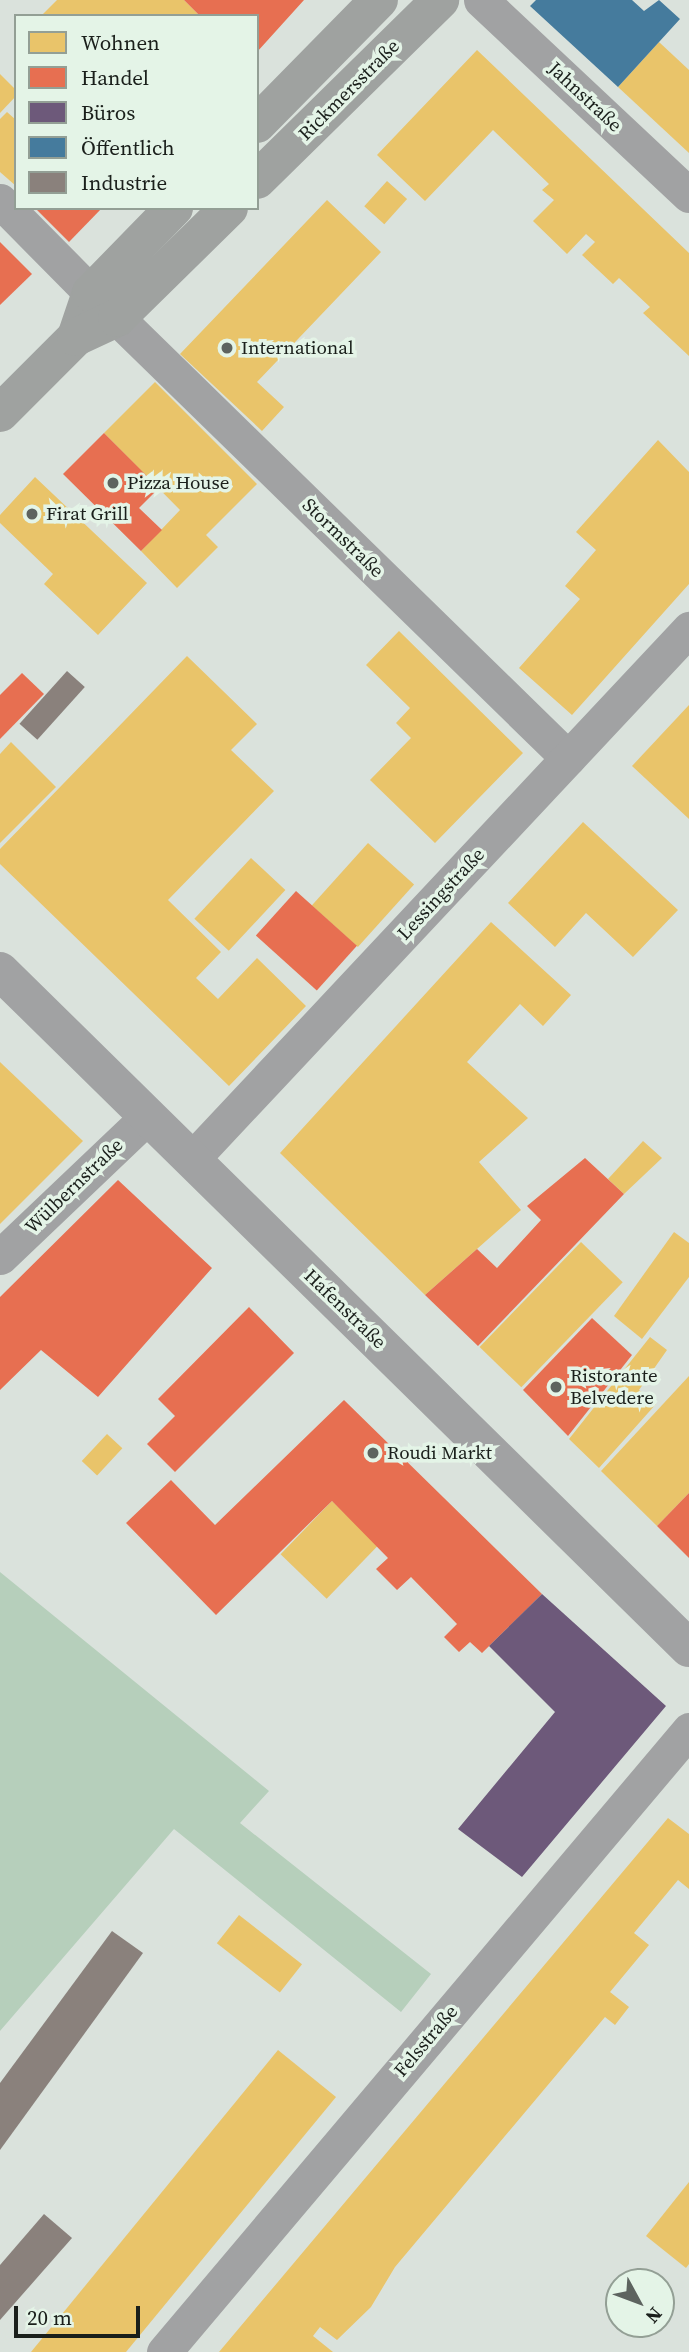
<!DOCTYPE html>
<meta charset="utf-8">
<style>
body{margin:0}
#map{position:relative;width:689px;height:2352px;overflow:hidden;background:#dae2dc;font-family:"Source Serif 4",serif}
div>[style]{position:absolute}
.green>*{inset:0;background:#b6cfbb}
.homes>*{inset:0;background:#e9c46a;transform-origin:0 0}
.shops>*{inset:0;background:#e76f51;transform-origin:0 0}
.offices>*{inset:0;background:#6d597a}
.public>*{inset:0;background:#457b9d}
.industry>*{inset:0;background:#8a817c;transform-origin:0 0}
.minor>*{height:35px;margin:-17.5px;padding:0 17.5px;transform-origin:17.5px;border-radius:17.5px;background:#a1a2a3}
.tertiary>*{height:38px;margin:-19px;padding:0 19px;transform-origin:19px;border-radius:19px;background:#a1a2a3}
.secondary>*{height:38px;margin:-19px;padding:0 19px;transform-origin:19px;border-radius:19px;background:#9fa2a0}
.dots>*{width:19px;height:19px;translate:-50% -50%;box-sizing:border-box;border:4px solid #e4f4e7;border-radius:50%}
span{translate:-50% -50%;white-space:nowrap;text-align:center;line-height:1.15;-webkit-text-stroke:7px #e4f4e7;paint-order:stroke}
.street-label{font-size:19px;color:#1a1f1b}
.poi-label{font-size:19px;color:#1a1f1b}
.left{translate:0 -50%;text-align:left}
.legend{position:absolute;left:14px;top:14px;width:245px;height:196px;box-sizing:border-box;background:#e4f4e7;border:2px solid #939f95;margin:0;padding:9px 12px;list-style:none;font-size:21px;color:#1a1f1b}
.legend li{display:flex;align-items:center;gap:14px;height:35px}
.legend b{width:35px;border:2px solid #939f95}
.north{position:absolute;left:605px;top:2268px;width:70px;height:70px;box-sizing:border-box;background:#e4f4e7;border:2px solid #939f95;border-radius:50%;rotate:131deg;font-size:19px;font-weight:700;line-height:28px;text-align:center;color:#1a1f1b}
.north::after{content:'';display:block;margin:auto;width:24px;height:32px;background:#5d635f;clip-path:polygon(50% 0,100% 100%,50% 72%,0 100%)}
.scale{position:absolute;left:14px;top:2306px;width:126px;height:32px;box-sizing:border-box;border:4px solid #1a1f1b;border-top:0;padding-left:9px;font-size:21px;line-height:24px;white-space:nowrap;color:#1a1f1b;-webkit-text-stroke:5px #e4f4e7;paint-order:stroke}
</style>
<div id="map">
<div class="green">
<div style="clip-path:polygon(0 1572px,269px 1791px,240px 1823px,431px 1974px,401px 2012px,174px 1829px,0 2031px)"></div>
</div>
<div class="homes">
<div style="clip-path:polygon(57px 0,184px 0,200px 16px,41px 16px)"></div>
<div style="clip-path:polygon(659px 42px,689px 70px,689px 153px,618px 87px)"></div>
<div style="clip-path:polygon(477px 50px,689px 253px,689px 356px,643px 313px,650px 307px,619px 278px,613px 284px,582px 255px,595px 242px,586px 234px,567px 254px,533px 221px,554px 200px,542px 190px,549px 184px,493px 130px,425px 201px,377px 155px)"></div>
<div style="clip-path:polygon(0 74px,16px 90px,16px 96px,0 113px)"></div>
<div style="clip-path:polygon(7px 112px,16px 120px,16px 186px,0 172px,0 119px)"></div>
<div style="left:387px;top:181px;width:27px;height:34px;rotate:42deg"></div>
<div style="clip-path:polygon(327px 200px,381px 252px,257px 382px,284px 407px,262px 431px,180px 354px)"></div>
<div style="clip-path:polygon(155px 382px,257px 484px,206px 535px,218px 547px,177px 588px,141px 551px,180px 510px,104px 433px)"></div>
<div style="clip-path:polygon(658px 440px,689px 472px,689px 584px,572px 715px,519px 668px,580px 599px,565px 586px,596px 550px,576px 532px)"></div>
<div style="clip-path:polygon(35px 477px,147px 583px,98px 635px,44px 584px,53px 574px,0 523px,0 515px)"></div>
<div style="clip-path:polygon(399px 631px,523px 753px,435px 843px,370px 780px,411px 738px,396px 723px,410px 708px,366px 665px)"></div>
<div style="clip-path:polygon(187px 656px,257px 724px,231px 750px,274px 791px,168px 900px,221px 952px,196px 978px,218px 999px,257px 958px,306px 1006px,229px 1086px,0 864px,0 849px)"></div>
<div style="clip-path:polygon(689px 705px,689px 819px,632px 766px)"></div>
<div style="clip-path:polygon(11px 742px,56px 787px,0 843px,0 754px)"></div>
<div style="clip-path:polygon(583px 822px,678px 910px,633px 957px,586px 913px,555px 947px,508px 903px)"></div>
<div style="left:368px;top:843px;width:62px;height:84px;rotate:42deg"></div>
<div style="left:251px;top:858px;width:47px;height:83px;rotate:43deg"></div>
<div style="clip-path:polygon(491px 922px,571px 995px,543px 1026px,520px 1004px,467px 1062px,528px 1118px,479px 1162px,521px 1210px,425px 1295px,280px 1153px)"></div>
<div style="clip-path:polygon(0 1062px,83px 1141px,0 1224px)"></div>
<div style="clip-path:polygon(643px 1141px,662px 1158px,624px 1194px,608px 1179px)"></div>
<div style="clip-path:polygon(674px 1232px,689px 1243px,689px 1277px,642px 1339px,614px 1316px)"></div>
<div style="left:581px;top:1242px;width:58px;height:146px;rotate:44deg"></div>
<div style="clip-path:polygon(650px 1337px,667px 1350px,639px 1390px,656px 1404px,599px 1468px,569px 1439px)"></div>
<div style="clip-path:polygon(689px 1376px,689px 1493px,657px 1526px,601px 1471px)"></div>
<div style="left:107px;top:1434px;width:21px;height:37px;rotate:43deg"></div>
<div style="left:332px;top:1501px;width:64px;height:74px;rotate:44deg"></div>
<div style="clip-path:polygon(668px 1818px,689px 1834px,689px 1889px,678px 1880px,634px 1933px,649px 1945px,610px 1992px,629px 2007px,615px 2025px,605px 2017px,395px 2267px,371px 2307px,337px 2340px,320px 2327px,313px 2336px,333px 2352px,219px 2352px)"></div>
<div style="left:239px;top:1915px;width:80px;height:36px;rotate:38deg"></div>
<div style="clip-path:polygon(278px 2050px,336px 2097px,126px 2352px,31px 2352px)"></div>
<div style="clip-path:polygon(689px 2182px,689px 2264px,686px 2268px,646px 2236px)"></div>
</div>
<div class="shops">
<div style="clip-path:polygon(184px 0,304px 0,257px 52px,257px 16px,200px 16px)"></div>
<div style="clip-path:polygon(35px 208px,102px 208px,69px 242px)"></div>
<div style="clip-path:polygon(0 242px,32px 274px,0 305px)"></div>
<div style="clip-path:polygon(104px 433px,159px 488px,139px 508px,162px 530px,141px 551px,63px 474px)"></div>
<div style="clip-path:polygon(22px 673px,44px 694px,0 739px,0 695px)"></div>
<div style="left:296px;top:891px;width:82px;height:60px;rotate:42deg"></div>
<div style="clip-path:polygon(585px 1158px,624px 1194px,478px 1346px,425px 1295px,477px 1249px,497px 1268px,541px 1220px,527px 1206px)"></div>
<div style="clip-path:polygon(118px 1180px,212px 1268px,98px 1397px,41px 1350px,0 1390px,0 1297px)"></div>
<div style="clip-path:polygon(249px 1307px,294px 1353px,175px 1472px,147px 1444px,175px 1416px,158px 1399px)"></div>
<div style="clip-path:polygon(592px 1318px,632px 1355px,568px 1436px,523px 1390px)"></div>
<div style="clip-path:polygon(344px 1400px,542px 1594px,482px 1653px,470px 1642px,459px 1652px,444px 1637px,457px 1624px,411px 1577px,397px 1590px,376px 1569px,388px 1558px,332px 1501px,216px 1615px,126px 1523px,171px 1480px,215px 1525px)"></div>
<div style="clip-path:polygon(689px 1493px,689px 1558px,657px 1526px)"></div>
</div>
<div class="offices">
<div style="clip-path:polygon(542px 1594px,666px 1706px,522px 1877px,458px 1829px,555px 1712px,489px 1646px)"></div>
</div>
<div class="public">
<div style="clip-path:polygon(536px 0,632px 0,644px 11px,659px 0,680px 19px,618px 87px,530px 6px)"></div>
</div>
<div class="industry">
<div style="left:67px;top:671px;width:24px;height:71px;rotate:42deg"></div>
<div style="clip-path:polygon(112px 1931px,143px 1953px,0 2150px,0 2083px)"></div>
<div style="clip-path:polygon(44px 2214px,72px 2238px,0 2320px,0 2265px)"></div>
</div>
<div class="minor">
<div style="left:481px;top:0;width:285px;rotate:43.2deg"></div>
<div style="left:0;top:201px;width:129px;rotate:45.3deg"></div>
<div style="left:117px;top:318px;width:630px;rotate:44.29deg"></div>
<div style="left:192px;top:1159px;width:727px;rotate:-46.84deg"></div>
<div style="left:0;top:1257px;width:204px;rotate:-43.6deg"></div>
<div style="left:164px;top:2352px;width:814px;rotate:-49.83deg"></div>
</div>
<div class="tertiary">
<div style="left:0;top:971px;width:966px;rotate:44.5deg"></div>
</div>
<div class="secondary">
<div style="left:257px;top:124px;width:174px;rotate:-45.5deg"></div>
<div style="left:257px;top:180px;width:257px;rotate:-44.5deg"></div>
<div style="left:76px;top:337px;width:46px;rotate:-71.2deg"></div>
<div style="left:91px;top:293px;width:119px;rotate:-45.7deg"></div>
<div style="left:0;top:413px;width:107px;rotate:-45deg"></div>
<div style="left:76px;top:337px;width:45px;rotate:-24.9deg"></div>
<div style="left:117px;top:318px;width:157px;rotate:-44.5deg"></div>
</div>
<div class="dots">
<div style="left:227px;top:348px;background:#5d635f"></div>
<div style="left:113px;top:483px;background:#5d635f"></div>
<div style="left:32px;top:514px;background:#5d635f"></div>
<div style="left:556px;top:1387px;background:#5d635f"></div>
<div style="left:373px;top:1453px;background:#5d635f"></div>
</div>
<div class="street-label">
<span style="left:349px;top:90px;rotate:-45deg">Rickmersstraße</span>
<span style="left:585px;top:97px;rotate:43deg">Jahnstraße</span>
<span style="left:343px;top:538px;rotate:44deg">Stormstraße</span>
<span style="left:441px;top:894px;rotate:-47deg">Lessingstraße</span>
<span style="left:74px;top:1186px;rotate:-44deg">Wülbernstraße</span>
<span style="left:345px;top:1309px;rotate:44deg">Hafenstraße</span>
<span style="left:426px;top:2041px;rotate:-50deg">Felsstraße</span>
</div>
<div class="poi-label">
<span class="left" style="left:241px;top:348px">International</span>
<span class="left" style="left:127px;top:483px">Pizza House</span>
<span class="left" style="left:46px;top:514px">Firat Grill</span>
<span class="left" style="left:570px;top:1387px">Ristorante<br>Belvedere</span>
<span class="left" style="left:387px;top:1453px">Roudi Markt</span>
</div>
<ul class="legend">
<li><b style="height:19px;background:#e9c46a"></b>Wohnen</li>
<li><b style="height:19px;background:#e76f51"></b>Handel</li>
<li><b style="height:19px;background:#6d597a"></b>Büros</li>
<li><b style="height:19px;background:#457b9d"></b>Öffentlich</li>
<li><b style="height:19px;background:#8a817c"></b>Industrie</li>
</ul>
<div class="north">N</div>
<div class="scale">20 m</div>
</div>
